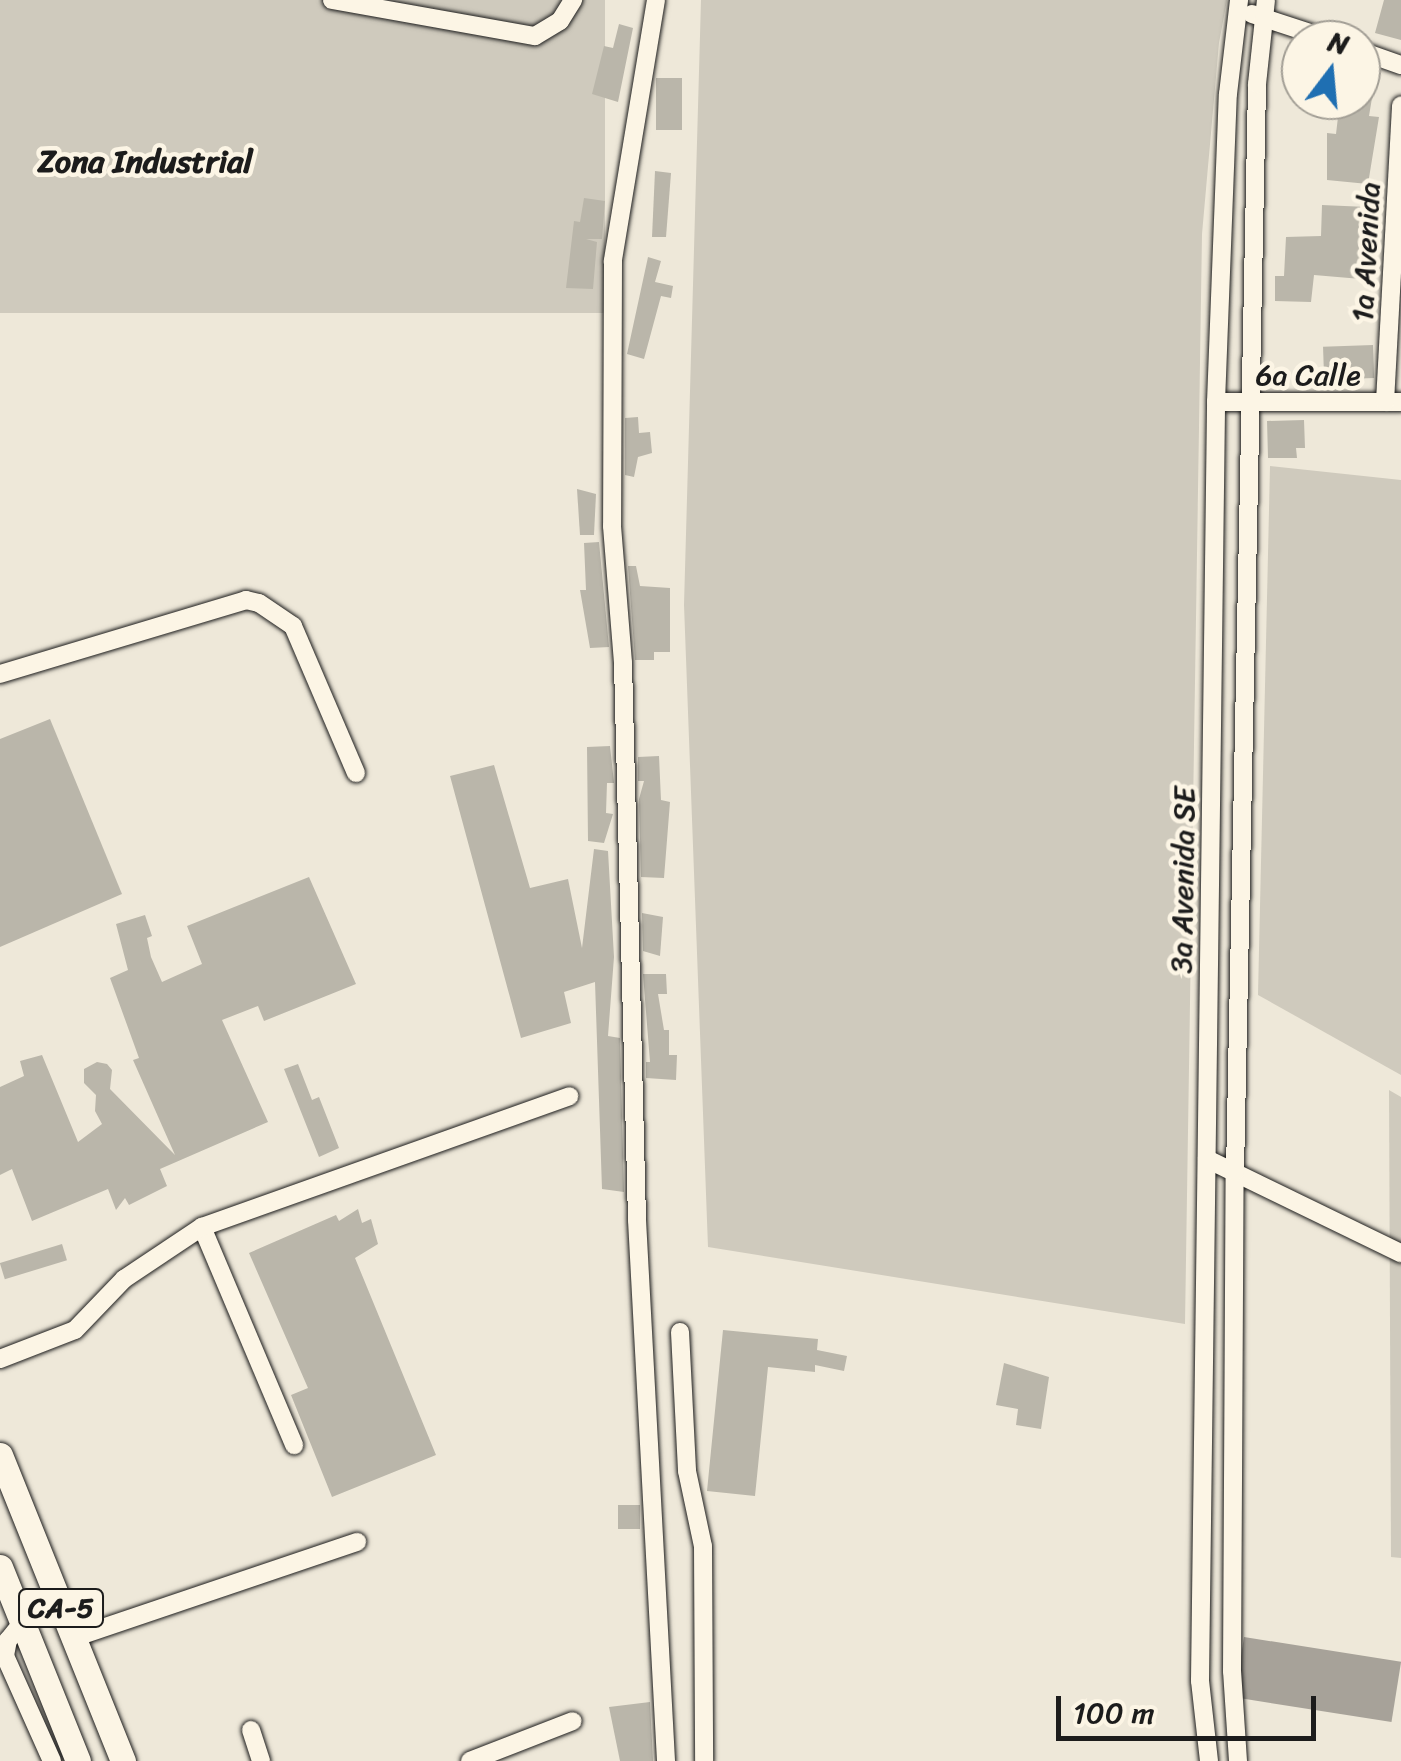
<!DOCTYPE html>
<style>
body{margin:0}
#map{position:relative;width:1401px;height:1761px;overflow:hidden;background:#eee8d9;font-family:Sriracha,sans-serif}
div>[style]{position:absolute}
.green>*{inset:0;background:#cfcabd;transform-origin:0 0}
.water>*{inset:0;background:#a7a299;transform-origin:0 0}
.building>*{inset:0;background:#bab6aa;transform-origin:0 0}
.roads{filter:drop-shadow(0 0 2px #1c1c1c) drop-shadow(0 0 2px #1c1c1c)}
.minor>*{height:18px;margin:-9px;padding:0 9px;transform-origin:9px;border-radius:9px;background:#fcf5e5}
.highway>*{height:25px;margin:-12.5px;padding:0 12.5px;transform-origin:12.5px;border-radius:12.5px;background:#fcf5e5}
span{translate:-50% -50%;white-space:nowrap;text-align:center;line-height:1.15;-webkit-text-stroke:9px #fcf5e5;paint-order:stroke}
.shield-label span{padding:2px 8px;background:#fcf5e5;border:2px solid;border-radius:8px;-webkit-text-stroke-width:0}
.shield-label{font-size:28px;color:#1c1c1c;font-weight:700}
.street-label{font-size:30px;color:#1c1c1c}
.neighbourhood-label{font-size:32px;color:#1c1c1c;font-weight:700}
.north{position:absolute;left:1281px;top:20px;width:100px;height:100px;box-sizing:border-box;background:#fcf5e5;border:2px solid #a29e95;border-radius:50%;rotate:16deg;font-size:28px;font-weight:700;line-height:40px;text-align:center;color:#1c1c1c}
.north::after{content:'';display:block;margin:auto;width:35px;height:45px;background:#1f6fb2;clip-path:polygon(50% 0,100% 100%,50% 72%,0 100%)}
.scale{position:absolute;left:1056px;top:1696px;width:260px;height:45px;box-sizing:border-box;border:5px solid #1c1c1c;border-top:0;padding-left:12px;font-size:30px;line-height:35px;white-space:nowrap;color:#1c1c1c;-webkit-text-stroke:8px #fcf5e5;paint-order:stroke}
</style>
<div id="map">
<div class="green">
<div style="left:0;top:0;width:605px;height:313px"></div>
<div style="clip-path:polygon(701px 0,1227px 0,1219px 43px,1202px 234px,1185px 1324px,708px 1247px,684px 605px)"></div>
<div style="clip-path:polygon(1270px 466px,1401px 480px,1401px 1075px,1258px 995px)"></div>
<div style="clip-path:polygon(1389px 1090px,1401px 1097px,1401px 1558px,1391px 1557px)"></div>
</div>
<div class="water">
<div style="left:1244px;top:1637px;width:159px;height:61px;rotate:9deg"></div>
</div>
<div class="building">
<div style="clip-path:polygon(1384px 0,1401px 0,1401px 40px,1375px 33px)"></div>
<div style="clip-path:polygon(619px 24px,633px 28px,618px 102px,592px 94px,604px 46px,613px 48px)"></div>
<div style="clip-path:polygon(1361px 72px,1376px 74px,1369px 116px,1379px 117px,1368px 184px,1327px 180px,1327px 133px,1336px 134px,1340px 100px,1361px 100px)"></div>
<div style="left:656px;top:78px;width:26px;height:52px"></div>
<div style="clip-path:polygon(655px 171px,671px 173px,666px 237px,652px 237px)"></div>
<div style="clip-path:polygon(584px 198px,605px 201px,602px 239px,586px 239px,597px 242px,593px 289px,566px 288px,574px 221px,580px 222px)"></div>
<div style="clip-path:polygon(1322px 205px,1367px 207px,1367px 237px,1375px 237px,1374px 255px,1362px 255px,1361px 279px,1314px 275px,1311px 302px,1275px 301px,1275px 276px,1284px 276px,1286px 237px,1321px 236px)"></div>
<div style="clip-path:polygon(648px 257px,661px 261px,655px 282px,673px 286px,671px 298px,661px 296px,644px 359px,627px 354px)"></div>
<div style="left:1373px;top:345px;width:33px;height:50px;rotate:88deg"></div>
<div style="clip-path:polygon(638px 417px,639px 433px,650px 432px,652px 453px,638px 457px,634px 477px,625px 475px,625px 418px)"></div>
<div style="clip-path:polygon(1304px 420px,1305px 448px,1296px 448px,1297px 458px,1268px 458px,1267px 421px)"></div>
<div style="clip-path:polygon(577px 489px,596px 494px,594px 535px,580px 535px)"></div>
<div style="clip-path:polygon(599px 542px,609px 647px,590px 648px,580px 590px,586px 590px,584px 543px)"></div>
<div style="clip-path:polygon(628px 566px,636px 566px,640px 586px,670px 588px,670px 652px,654px 652px,654px 660px,635px 660px)"></div>
<div style="clip-path:polygon(50px 719px,122px 894px,0 947px,0 739px)"></div>
<div style="clip-path:polygon(610px 746px,614px 783px,607px 783px,606px 813px,613px 814px,604px 843px,588px 841px,587px 747px)"></div>
<div style="clip-path:polygon(659px 756px,661px 800px,670px 802px,664px 878px,641px 877px,639px 799px,644px 781px,638px 781px,638px 757px)"></div>
<div style="clip-path:polygon(494px 765px,530px 888px,568px 879px,582px 948px,594px 849px,608px 851px,614px 957px,608px 1036px,620px 1038px,624px 1192px,602px 1189px,595px 982px,564px 992px,571px 1023px,521px 1038px,450px 776px)"></div>
<div style="clip-path:polygon(309px 877px,356px 984px,264px 1021px,258px 1006px,222px 1020px,268px 1122px,160px 1169px,167px 1186px,129px 1205px,125px 1198px,116px 1210px,108px 1189px,32px 1221px,12px 1169px,0 1175px,0 1087px,24px 1076px,20px 1061px,42px 1055px,78px 1142px,102px 1124px,95px 1111px,96px 1095px,84px 1083px,84px 1069px,97px 1062px,107px 1064px,112px 1070px,110px 1089px,175px 1155px,133px 1060px,139px 1058px,110px 978px,128px 970px,116px 924px,145px 915px,152px 936px,147px 938px,151px 957px,162px 982px,202px 964px,187px 926px)"></div>
<div style="clip-path:polygon(642px 913px,663px 917px,660px 956px,643px 951px)"></div>
<div style="clip-path:polygon(643px 974px,666px 974px,667px 994px,658px 994px,664px 1030px,669px 1030px,669px 1055px,677px 1055px,676px 1080px,646px 1078px,646px 1062px,650px 1062px)"></div>
<div style="clip-path:polygon(298px 1064px,312px 1100px,319px 1097px,339px 1148px,319px 1157px,284px 1069px)"></div>
<div style="clip-path:polygon(358px 1209px,362px 1223px,371px 1219px,378px 1244px,355px 1258px,436px 1455px,332px 1497px,291px 1395px,308px 1388px,249px 1253px,336px 1215px,339px 1221px)"></div>
<div style="left:62px;top:1244px;width:17px;height:65px;rotate:73deg"></div>
<div style="clip-path:polygon(723px 1330px,818px 1339px,817px 1350px,847px 1356px,844px 1371px,815px 1365px,815px 1372px,768px 1367px,755px 1496px,707px 1491px)"></div>
<div style="clip-path:polygon(1004px 1363px,1049px 1377px,1041px 1429px,1016px 1425px,1018px 1409px,996px 1405px)"></div>
<div style="left:618px;top:1505px;width:22px;height:24px"></div>
<div style="clip-path:polygon(650px 1702px,653px 1761px,620px 1761px,609px 1707px)"></div>
</div>
<div class="roads">
<div class="minor">
<div style="left:332px;top:0;width:206px;rotate:10.1deg"></div>
<div style="left:535px;top:36px;width:29px;rotate:-31deg"></div>
<div style="left:560px;top:21px;width:25px;rotate:-58deg"></div>
<div style="left:656px;top:0;width:265px;rotate:99.4deg"></div>
<div style="left:613px;top:261px;width:265px;rotate:90.2deg"></div>
<div style="left:612px;top:526px;width:137px;rotate:85.4deg"></div>
<div style="left:623px;top:663px;width:557px;rotate:88.56deg"></div>
<div style="left:637px;top:1220px;width:542px;rotate:86.93deg"></div>
<div style="left:1252px;top:14px;width:83px;rotate:18.2deg"></div>
<div style="left:1361px;top:51px;width:42px;rotate:19.3deg"></div>
<div style="left:1216px;top:402px;width:185px"></div>
<div style="left:1385px;top:402px;width:297px;rotate:-86.9deg"></div>
<div style="left:0;top:674px;width:257px;rotate:-16.7deg"></div>
<div style="left:246px;top:600px;width:13px;rotate:13deg"></div>
<div style="left:259px;top:603px;width:41px;rotate:34.1deg"></div>
<div style="left:293px;top:626px;width:160px;rotate:66.8deg"></div>
<div style="left:1207px;top:1159px;width:216px;rotate:25.9deg"></div>
<div style="left:202px;top:1227px;width:237px;rotate:67.1deg"></div>
<div style="left:680px;top:1332px;width:139px;rotate:87.1deg"></div>
<div style="left:687px;top:1471px;width:77px;rotate:78deg"></div>
<div style="left:703px;top:1546px;width:215px;rotate:89.7deg"></div>
<div style="left:0;top:1359px;width:80px;rotate:-21.1deg"></div>
<div style="left:75px;top:1330px;width:71px;rotate:-46.1deg"></div>
<div style="left:124px;top:1279px;width:94px;rotate:-33.7deg"></div>
<div style="left:202px;top:1227px;width:390px;rotate:-19.6deg"></div>
<div style="left:22px;top:1623px;width:22px;rotate:129deg"></div>
<div style="left:8px;top:1640px;width:16px;rotate:101deg"></div>
<div style="left:5px;top:1656px;width:115px;rotate:65.9deg"></div>
<div style="left:73px;top:1638px;width:300px;rotate:-18.7deg"></div>
<div style="left:251px;top:1730px;width:33px;rotate:72deg"></div>
<div style="left:470px;top:1761px;width:110px;rotate:-21.2deg"></div>
<div style="left:1209px;top:1761px;width:81px;rotate:-96.4deg"></div>
<div style="left:1200px;top:1681px;width:1279px;rotate:-89.28deg"></div>
<div style="left:1216px;top:402px;width:308px;rotate:-87.8deg"></div>
<div style="left:1228px;top:94px;width:95px;rotate:-83.3deg"></div>
<div style="left:1238px;top:1761px;width:90px;rotate:-93.8deg"></div>
<div style="left:1232px;top:1671px;width:499px;rotate:-89.7deg"></div>
<div style="left:1235px;top:1172px;width:1088px;rotate:-88.84deg"></div>
<div style="left:1257px;top:84px;width:84px;rotate:-83.9deg"></div>
</div>
<div class="highway">
<div style="left:0;top:1455px;width:330px;rotate:68.1deg"></div>
<div style="left:0;top:1567px;width:209px;rotate:68.1deg"></div>
</div>
</div>
<div class="shield-label">
<span style="left:61px;top:1608px">CA-5</span>
</div>
<div class="street-label">
<span style="left:1366px;top:252px;rotate:-87deg">1a Avenida</span>
<span style="left:1308px;top:375px">6a Calle</span>
<span style="left:1183px;top:880px;rotate:-89deg">3a Avenida SE</span>
</div>
<div class="neighbourhood-label">
<span style="left:145px;top:162px">Zona Industrial</span>
</div>
<div class="north">N</div>
<div class="scale">100 m</div>
</div>
